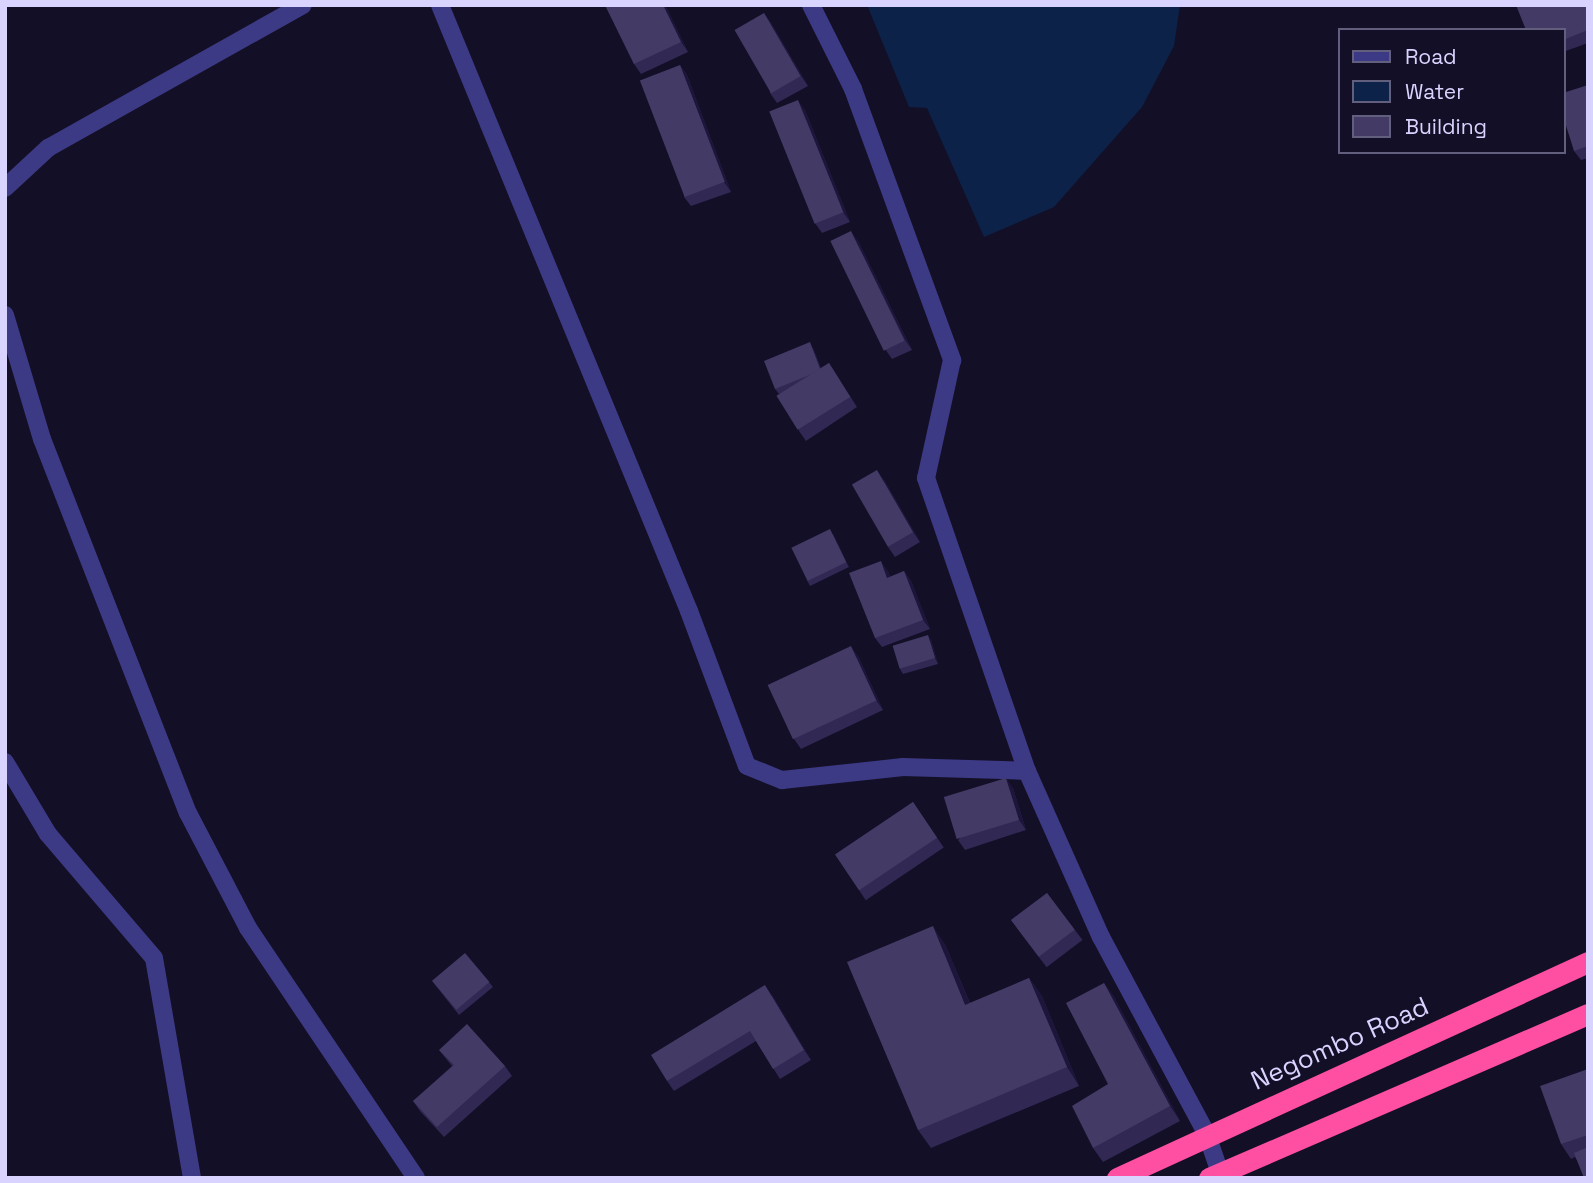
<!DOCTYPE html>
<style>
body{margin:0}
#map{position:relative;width:1593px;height:1183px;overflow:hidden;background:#130f26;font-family:"Space Grotesk",sans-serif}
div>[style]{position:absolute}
.water>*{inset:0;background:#0c2248}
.street>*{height:18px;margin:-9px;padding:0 9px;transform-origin:9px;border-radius:9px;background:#3d3a85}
.highway>*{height:21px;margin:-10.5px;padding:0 10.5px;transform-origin:10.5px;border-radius:10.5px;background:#ff4fa3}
.wall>*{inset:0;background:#312854;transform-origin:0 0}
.shaded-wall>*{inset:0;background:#1d163a}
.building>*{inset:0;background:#433a66;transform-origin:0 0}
span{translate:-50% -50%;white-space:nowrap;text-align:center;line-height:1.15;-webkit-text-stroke:5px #130f26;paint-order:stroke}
.street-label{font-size:26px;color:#d9d4ff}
.frame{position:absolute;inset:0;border:7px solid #d9d4ff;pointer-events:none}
.legend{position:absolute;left:1338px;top:28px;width:228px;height:126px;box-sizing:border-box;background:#130f26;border:2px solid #625e7d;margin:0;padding:9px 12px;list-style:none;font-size:21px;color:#d9d4ff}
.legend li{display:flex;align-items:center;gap:14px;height:35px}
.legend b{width:35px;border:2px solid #625e7d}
</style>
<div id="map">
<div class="water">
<div style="clip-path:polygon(867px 5px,1180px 5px,1174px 46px,1142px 107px,1054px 207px,984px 237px,927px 108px,909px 107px)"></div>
</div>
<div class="street">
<div style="left:440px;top:5px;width:655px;rotate:67.66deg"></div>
<div style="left:689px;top:611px;width:165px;rotate:69.5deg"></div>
<div style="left:747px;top:766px;width:38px;rotate:22deg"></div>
<div style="left:782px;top:780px;width:122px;rotate:-6.1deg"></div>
<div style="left:903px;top:767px;width:124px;rotate:1.8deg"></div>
<div style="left:811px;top:5px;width:94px;rotate:63.4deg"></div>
<div style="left:853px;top:89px;width:289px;rotate:69.9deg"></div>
<div style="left:952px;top:360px;width:121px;rotate:102.4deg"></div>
<div style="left:926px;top:478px;width:310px;rotate:71deg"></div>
<div style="left:1027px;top:771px;width:182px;rotate:66deg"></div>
<div style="left:1101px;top:937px;width:225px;rotate:61.8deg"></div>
<div style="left:1207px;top:1135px;width:39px;rotate:71deg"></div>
<div style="left:5px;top:188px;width:59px;rotate:-42.9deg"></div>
<div style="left:48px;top:148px;width:292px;rotate:-29.3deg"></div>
<div style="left:5px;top:315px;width:129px;rotate:73.4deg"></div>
<div style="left:42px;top:439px;width:401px;rotate:68.7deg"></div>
<div style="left:188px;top:813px;width:130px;rotate:62.4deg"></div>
<div style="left:248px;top:928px;width:301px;rotate:56.1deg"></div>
<div style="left:5px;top:762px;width:84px;rotate:59.2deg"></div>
<div style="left:48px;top:834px;width:163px;rotate:49.5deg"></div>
<div style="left:154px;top:958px;width:223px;rotate:80.2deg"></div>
</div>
<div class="highway">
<div style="left:1117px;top:1178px;width:518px;rotate:-24.64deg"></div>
<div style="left:1209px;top:1178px;width:413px;rotate:-23.4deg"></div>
</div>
<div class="wall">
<div style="clip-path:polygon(605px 5px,665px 5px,688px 52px,641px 74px,634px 64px)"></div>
<div style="clip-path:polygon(1588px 5px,1588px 43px,1563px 52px,1563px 30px)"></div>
<div style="clip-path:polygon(764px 13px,771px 23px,808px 86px,777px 103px,770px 93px)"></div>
<div style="clip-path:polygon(680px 65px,687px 75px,731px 192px,691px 206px,684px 197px)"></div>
<div style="clip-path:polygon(1588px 85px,1588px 158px,1581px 160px,1574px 151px)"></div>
<div style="clip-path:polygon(805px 110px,850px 222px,822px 233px,815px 223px)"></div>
<div style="clip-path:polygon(858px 241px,912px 350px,892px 359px,885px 349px)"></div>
<div style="clip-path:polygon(813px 348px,821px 368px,829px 363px,857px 407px,806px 441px,799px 431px,786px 391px,779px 394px,775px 389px)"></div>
<div style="clip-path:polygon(884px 480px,920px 542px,895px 557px,888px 547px)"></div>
<div style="clip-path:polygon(833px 534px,849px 567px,810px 586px,807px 580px)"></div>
<div style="clip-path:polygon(888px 571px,890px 577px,904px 571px,911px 581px,930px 629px,882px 647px,875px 638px)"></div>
<div style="clip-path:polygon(931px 640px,938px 664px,903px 674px,900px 669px)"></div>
<div style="clip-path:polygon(858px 656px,883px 710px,801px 749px,794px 739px)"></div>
<div style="clip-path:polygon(1013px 788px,1026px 830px,965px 850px,958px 840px)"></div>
<div style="left:913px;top:802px;width:55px;height:94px;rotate:56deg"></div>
<div style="left:1047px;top:893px;width:59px;height:45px;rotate:53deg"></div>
<div style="clip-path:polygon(945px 944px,970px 1003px,1029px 978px,1042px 996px,1079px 1086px,931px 1148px,918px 1130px)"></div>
<div style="clip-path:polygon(432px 981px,489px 982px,493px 987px,459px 1015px)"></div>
<div style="clip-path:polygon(1104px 983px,1114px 997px,1180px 1121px,1103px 1162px,1093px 1148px,1108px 1084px)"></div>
<div style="clip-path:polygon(772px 995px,811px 1060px,780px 1079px,756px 1041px,674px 1091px,667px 1081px)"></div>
<div style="clip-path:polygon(439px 1050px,505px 1066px,512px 1076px,444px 1137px,420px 1111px,413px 1101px,452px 1066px)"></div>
<div style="clip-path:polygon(1588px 1069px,1588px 1178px,1575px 1157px,1571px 1159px,1561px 1144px)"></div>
</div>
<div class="shaded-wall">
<div style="clip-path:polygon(663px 5px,665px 5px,688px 52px,681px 42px)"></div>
<div style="clip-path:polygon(764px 13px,771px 23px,808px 86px,801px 76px)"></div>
<div style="clip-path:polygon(680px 65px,687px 75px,731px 192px,724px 182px)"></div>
<div style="clip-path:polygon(798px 100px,805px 110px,850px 222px,843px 212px)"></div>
<div style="clip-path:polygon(851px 231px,858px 241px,912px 350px,905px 340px)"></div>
<div style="clip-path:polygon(810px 342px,813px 348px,824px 375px,821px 370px)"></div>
<div style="clip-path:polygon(877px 470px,884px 480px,920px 542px,913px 532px)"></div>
<div style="clip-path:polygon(830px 529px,833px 534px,849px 567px,846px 562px)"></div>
<div style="clip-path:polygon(881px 561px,888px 571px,894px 588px,887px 578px)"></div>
<div style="clip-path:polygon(904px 571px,911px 581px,930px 629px,923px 620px)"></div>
<div style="clip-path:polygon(928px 635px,931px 640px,938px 664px,935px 658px)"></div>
<div style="clip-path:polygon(851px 646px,858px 656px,883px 710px,876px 700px)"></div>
<div style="clip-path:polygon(1006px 778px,1013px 788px,1026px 830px,1019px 820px)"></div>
<div style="clip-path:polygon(933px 926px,945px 944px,978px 1023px,965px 1005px)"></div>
<div style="clip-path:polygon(1029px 978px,1042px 996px,1079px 1086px,1067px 1067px)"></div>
<div style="clip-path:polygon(1104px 983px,1114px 997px,1180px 1121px,1170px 1106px)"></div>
<div style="clip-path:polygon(765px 985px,772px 995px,811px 1060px,804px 1050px)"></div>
</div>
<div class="building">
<div style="clip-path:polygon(605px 5px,663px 5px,681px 42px,634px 64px)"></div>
<div style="clip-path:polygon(1516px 5px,1587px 5px,1588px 30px,1563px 40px,1563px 30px,1526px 30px)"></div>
<div style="left:764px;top:13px;width:73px;height:34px;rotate:60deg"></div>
<div style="left:680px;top:65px;width:125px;height:43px;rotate:69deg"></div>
<div style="clip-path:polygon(1588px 85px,1588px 146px,1574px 151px,1563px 116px,1563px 93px)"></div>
<div style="left:798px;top:100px;width:121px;height:31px;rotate:68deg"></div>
<div style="left:851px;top:231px;width:122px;height:23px;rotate:64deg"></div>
<div style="clip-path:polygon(810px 342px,820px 369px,812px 374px,775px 389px,764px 361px)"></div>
<div style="left:829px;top:363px;width:40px;height:62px;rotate:58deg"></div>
<div style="left:877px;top:470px;width:72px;height:29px;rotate:60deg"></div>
<div style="left:830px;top:529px;width:37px;height:43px;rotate:64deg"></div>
<div style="clip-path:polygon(881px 561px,887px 578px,904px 571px,923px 620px,875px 638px,849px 573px)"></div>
<div style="left:928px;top:635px;width:24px;height:37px;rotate:73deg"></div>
<div style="left:851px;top:646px;width:60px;height:92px;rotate:65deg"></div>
<div style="left:1006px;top:778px;width:44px;height:65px;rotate:73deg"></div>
<div style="left:913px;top:802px;width:43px;height:94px;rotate:56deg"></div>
<div style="left:1047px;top:893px;width:46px;height:45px;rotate:53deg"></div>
<div style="clip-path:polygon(933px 926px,965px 1005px,1029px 978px,1067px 1067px,918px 1130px,847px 962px)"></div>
<div style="left:465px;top:953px;width:38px;height:43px;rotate:50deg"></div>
<div style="clip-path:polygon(1104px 983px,1170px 1106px,1093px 1148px,1072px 1106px,1108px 1084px,1066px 1003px)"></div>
<div style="clip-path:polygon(765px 985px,804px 1050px,773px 1069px,750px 1031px,667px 1081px,651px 1055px)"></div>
<div style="clip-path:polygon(467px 1024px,505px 1066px,437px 1127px,413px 1101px,454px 1065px,439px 1050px)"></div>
<div style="clip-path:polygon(1588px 1069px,1588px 1135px,1561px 1144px,1540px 1086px)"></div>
<div style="clip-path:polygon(1588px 1147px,1588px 1178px,1584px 1178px,1574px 1153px)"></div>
</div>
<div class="street-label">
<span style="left:1340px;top:1044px;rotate:-24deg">Negombo Road</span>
</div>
<div class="frame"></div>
<ul class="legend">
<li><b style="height:9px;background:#3d3a85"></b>Road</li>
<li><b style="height:19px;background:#0c2248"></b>Water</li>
<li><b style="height:19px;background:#433a66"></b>Building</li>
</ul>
</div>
